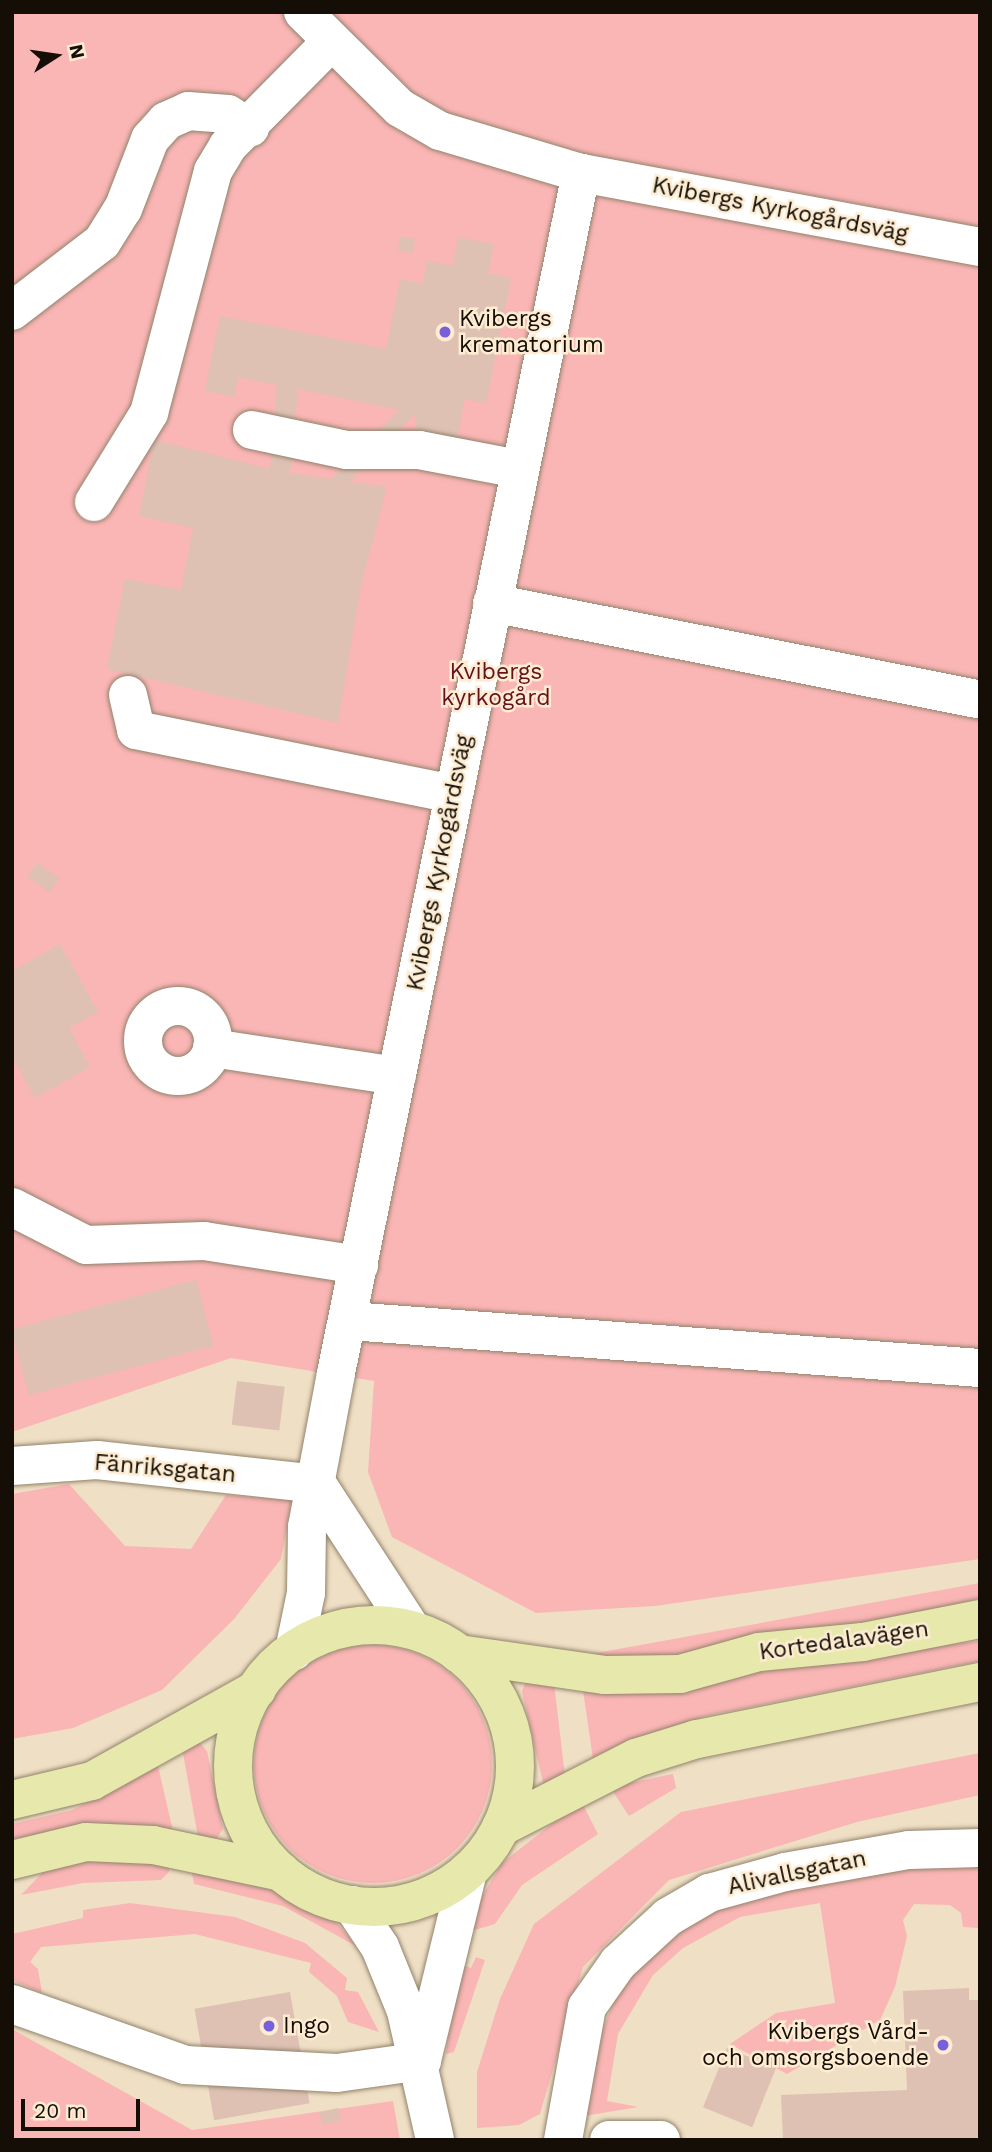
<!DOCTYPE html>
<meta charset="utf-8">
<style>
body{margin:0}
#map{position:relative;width:992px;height:2152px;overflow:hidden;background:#efdfc5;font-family:"Work Sans",sans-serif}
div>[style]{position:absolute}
.green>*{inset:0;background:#fab5b5}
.round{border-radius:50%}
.building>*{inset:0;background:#dec1b3;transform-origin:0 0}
.roads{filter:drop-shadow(0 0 2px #92836c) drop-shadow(0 0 2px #92836c)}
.minor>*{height:38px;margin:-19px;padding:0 19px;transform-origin:19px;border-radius:19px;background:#fff}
.minor>.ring{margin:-19px;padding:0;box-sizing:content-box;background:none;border:38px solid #fff;border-radius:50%}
.major>*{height:38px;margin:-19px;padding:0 19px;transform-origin:19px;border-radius:19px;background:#e7e8ac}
.major>.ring{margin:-19px;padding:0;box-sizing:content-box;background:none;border:38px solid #e7e8ac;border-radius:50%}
.dots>*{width:19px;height:19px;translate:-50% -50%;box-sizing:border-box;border:4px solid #fdecd2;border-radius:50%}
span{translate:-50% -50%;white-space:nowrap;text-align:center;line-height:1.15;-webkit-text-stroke:5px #fdecd2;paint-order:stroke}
.street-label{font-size:23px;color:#140e06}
.poi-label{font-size:23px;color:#140e06}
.left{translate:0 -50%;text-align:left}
.right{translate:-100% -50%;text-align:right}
.park-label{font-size:23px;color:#66101d}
.frame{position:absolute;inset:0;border:14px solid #140e06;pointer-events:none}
.north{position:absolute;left:21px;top:21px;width:70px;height:70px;-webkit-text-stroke:5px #fdecd2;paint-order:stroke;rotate:78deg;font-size:19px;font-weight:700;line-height:28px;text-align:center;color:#140e06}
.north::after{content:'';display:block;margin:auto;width:24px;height:32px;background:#140e06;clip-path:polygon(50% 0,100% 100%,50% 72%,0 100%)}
.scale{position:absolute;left:21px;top:2099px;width:119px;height:32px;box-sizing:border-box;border:4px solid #140e06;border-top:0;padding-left:9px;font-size:21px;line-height:24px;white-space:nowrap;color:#140e06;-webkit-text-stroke:5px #fdecd2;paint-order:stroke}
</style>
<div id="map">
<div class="green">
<div style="clip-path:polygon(12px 12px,980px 12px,980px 1559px,655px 1606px,536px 1613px,392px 1537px,368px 1472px,374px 1381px,231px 1358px,12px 1432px)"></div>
<div style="clip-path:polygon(69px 1484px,125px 1546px,191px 1549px,226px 1495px,292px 1500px,281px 1559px,234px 1619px,162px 1690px,73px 1728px,12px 1739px,12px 1494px)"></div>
<div style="clip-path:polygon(980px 1583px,980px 1598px,943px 1608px,661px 1664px,591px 1654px)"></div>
<div style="clip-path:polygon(980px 1641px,980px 1661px,705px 1716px,593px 1759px,583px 1690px)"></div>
<div class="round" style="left:254px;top:1645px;width:238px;height:238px"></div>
<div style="clip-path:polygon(526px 1681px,554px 1683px,565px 1776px,544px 1787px,522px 1691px)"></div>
<div style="clip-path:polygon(199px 1742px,207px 1751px,223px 1829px,216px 1840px,198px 1837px,183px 1753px)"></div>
<div style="clip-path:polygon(980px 1753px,980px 1795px,857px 1822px,669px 1880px,583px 1967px,540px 2114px,519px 2125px,477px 2128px,477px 2072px,500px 1999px,534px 1924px,681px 1812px)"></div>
<div style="clip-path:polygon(158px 1766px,173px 1831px,64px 1830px,12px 1839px,12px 1824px,72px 1810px)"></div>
<div style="clip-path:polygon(673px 1774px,676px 1788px,629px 1816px,610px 1787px)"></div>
<div style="clip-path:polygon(581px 1801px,598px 1834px,522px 1885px,495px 1924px,471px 1931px,475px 1908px,502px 1863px)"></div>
<div style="clip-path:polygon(79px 1858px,170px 1864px,169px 1872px,161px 1880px,83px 1883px,21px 1895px,46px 1869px)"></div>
<div style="clip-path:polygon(980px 1865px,980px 1928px,963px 1927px,961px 1913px,950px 1905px,914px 1904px,903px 1920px,907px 1936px,895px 1987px,880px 2020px,787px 2074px,730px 2044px,776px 2013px,835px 2003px,820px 1903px,740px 1917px,683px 1948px,653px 1975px,618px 2034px,607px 2101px,638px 2107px,584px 2116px,591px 2059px,616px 1996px,651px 1949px,719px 1903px,878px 1869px)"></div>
<div style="clip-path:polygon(191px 1868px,292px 1894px,337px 1923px,356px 1946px,283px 1906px,194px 1884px)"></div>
<div style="clip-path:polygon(130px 1903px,235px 1917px,305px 1943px,347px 1978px,345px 1990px,358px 1992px,379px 2032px,348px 2022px,337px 1996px,309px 1972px,311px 1963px,195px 1934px,41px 1947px,30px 1962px,38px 1969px,42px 1993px,12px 1980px,12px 1934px,83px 1918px,83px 1910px)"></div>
<div style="clip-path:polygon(476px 1957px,485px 1960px,454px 2052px,446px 2054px,457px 1963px,471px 1968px)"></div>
<div style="clip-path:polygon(12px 2029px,192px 2130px,393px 2101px,400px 2140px,12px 2140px)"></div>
</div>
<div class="building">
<div style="left:400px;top:237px;width:15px;height:14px;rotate:8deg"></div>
<div style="clip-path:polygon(evenodd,458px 237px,494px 244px,488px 273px,511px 278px,486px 403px,465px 399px,456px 444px,415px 436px,416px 413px,349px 482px,387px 487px,361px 585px,338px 723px,107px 669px,125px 579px,181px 590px,193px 528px,139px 516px,154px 440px,270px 469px,277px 385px,238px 377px,234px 397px,205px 391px,220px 316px,386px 349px,400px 279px,422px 284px,427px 261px,453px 266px,458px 237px,298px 389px,399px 410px,331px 479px,290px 473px,298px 389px)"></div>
<div style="left:37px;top:863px;width:27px;height:17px;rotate:34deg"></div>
<div style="clip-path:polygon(60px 944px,98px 1012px,69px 1028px,90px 1067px,35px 1098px,12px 1057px,12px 971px)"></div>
<div style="left:196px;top:1280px;width:68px;height:191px;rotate:75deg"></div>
<div style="left:237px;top:1381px;width:48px;height:44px;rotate:7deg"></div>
<div style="clip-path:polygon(969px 1988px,969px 2000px,980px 2000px,980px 2135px,974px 2140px,783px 2140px,781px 2095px,907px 2090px,903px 1991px)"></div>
<div style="left:290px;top:1992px;width:113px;height:97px;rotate:80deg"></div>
<div style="left:727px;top:2048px;width:53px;height:64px;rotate:22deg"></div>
<div style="left:338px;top:2108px;width:13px;height:19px;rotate:77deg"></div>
</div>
<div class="roads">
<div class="minor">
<div style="left:303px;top:12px;width:136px;rotate:44.7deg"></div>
<div style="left:400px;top:108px;width:46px;rotate:29.9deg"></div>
<div style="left:440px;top:131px;width:147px;rotate:16.6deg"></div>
<div style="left:581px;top:173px;width:406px;rotate:10.5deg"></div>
<div style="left:12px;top:311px;width:113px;rotate:-37.5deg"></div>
<div style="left:102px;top:242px;width:39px;rotate:-58deg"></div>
<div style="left:123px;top:209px;width:75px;rotate:-68.9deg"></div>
<div style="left:150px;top:139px;width:24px;rotate:-48deg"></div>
<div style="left:166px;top:121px;width:24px;rotate:-24deg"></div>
<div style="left:188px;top:111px;width:40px;rotate:4.3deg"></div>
<div style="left:228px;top:114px;width:26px;rotate:32deg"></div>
<div style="left:252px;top:430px;width:96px;rotate:12deg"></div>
<div style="left:346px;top:450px;width:73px"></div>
<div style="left:419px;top:450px;width:102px;rotate:10.8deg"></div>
<div style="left:94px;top:502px;width:105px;rotate:-58.3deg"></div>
<div style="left:149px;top:413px;width:250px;rotate:-75.2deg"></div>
<div style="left:213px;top:171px;width:29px;rotate:-59deg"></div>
<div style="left:228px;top:146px;width:146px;rotate:-45.3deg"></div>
<div style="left:492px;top:603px;width:498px;rotate:11.2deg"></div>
<div style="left:128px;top:695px;width:36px;rotate:77deg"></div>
<div style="left:136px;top:730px;width:324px;rotate:11.4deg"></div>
<div class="ring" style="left:143px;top:1006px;width:32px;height:32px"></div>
<div style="left:212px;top:1048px;width:187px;rotate:8.6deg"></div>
<div style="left:12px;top:1207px;width:83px;rotate:27.2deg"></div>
<div style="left:86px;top:1245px;width:118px;rotate:-1.9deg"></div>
<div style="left:204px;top:1241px;width:157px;rotate:8.8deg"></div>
<div style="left:350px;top:1321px;width:632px;rotate:4.27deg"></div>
<div style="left:12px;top:1466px;width:85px;rotate:-4deg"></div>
<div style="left:97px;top:1460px;width:221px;rotate:6.2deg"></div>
<div style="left:317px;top:1484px;width:174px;rotate:56.9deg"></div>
<div style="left:294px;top:1651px;width:59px;rotate:-78.3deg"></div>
<div style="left:306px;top:1593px;width:66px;rotate:-89.1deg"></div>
<div style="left:307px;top:1527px;width:157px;rotate:-79.3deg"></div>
<div style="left:336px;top:1373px;width:1225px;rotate:-78.46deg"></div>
<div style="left:352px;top:1905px;width:50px;rotate:56.3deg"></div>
<div style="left:380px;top:1947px;width:69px;rotate:67.9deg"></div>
<div style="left:406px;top:2011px;width:132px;rotate:77.3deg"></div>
<div style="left:12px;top:2004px;width:183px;rotate:19.4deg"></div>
<div style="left:185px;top:2065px;width:152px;rotate:3deg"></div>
<div style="left:337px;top:2073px;width:86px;rotate:-8deg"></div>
<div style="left:423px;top:2056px;width:190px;rotate:-76.3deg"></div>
<div style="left:563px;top:2140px;width:135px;rotate:-79.8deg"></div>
<div style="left:587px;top:2007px;width:54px;rotate:-54.8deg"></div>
<div style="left:618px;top:1963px;width:68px;rotate:-42.6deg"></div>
<div style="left:668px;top:1917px;width:48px;rotate:-30.3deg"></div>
<div style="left:709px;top:1893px;width:79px;rotate:-15.4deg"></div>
<div style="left:785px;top:1872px;width:126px;rotate:-10.1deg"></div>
<div style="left:909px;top:1850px;width:71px;rotate:-1.6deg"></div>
<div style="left:609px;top:2140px;width:52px"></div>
</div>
<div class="major">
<div class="ring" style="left:233px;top:1625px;width:244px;height:244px"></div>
<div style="left:459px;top:1654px;width:148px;rotate:8.2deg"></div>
<div style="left:605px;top:1675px;width:75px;rotate:-0.8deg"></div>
<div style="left:680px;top:1674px;width:82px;rotate:-15.6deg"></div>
<div style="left:759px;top:1652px;width:104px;rotate:-5.5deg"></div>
<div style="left:863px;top:1642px;width:119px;rotate:-11.1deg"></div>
<div style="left:12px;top:1800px;width:82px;rotate:-13.4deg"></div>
<div style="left:92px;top:1781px;width:189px;rotate:-29.1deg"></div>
<div style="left:501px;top:1827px;width:152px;rotate:-27.1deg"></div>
<div style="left:636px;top:1758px;width:64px;rotate:-17.3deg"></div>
<div style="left:697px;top:1739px;width:289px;rotate:-11.4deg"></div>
<div style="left:12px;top:1860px;width:76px;rotate:-13.7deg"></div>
<div style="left:86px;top:1842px;width:67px;rotate:2.6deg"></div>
<div style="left:153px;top:1845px;width:131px;rotate:11.9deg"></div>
</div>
</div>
<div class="dots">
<div style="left:445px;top:332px;background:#7860da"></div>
<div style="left:269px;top:2026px;background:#7860da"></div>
<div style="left:943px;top:2045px;background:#7860da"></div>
</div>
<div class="street-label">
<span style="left:780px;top:210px;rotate:11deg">Kvibergs Kyrkogårdsväg</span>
<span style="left:440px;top:863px;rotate:-79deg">Kvibergs Kyrkogårdsväg</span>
<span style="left:165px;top:1469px;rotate:5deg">Fänriksgatan</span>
<span style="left:844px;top:1641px;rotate:-8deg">Kortedalavägen</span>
<span style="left:797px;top:1873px;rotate:-12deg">Alivallsgatan</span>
</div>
<div class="poi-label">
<span class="left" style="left:459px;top:332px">Kvibergs<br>krematorium</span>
<span class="left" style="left:283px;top:2026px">Ingo</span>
<span class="right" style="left:929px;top:2045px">Kvibergs Vård-<br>och omsorgsboende</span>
</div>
<div class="park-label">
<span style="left:496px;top:685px">Kvibergs<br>kyrkogård</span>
</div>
<div class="frame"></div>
<div class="north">N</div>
<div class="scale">20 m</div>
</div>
